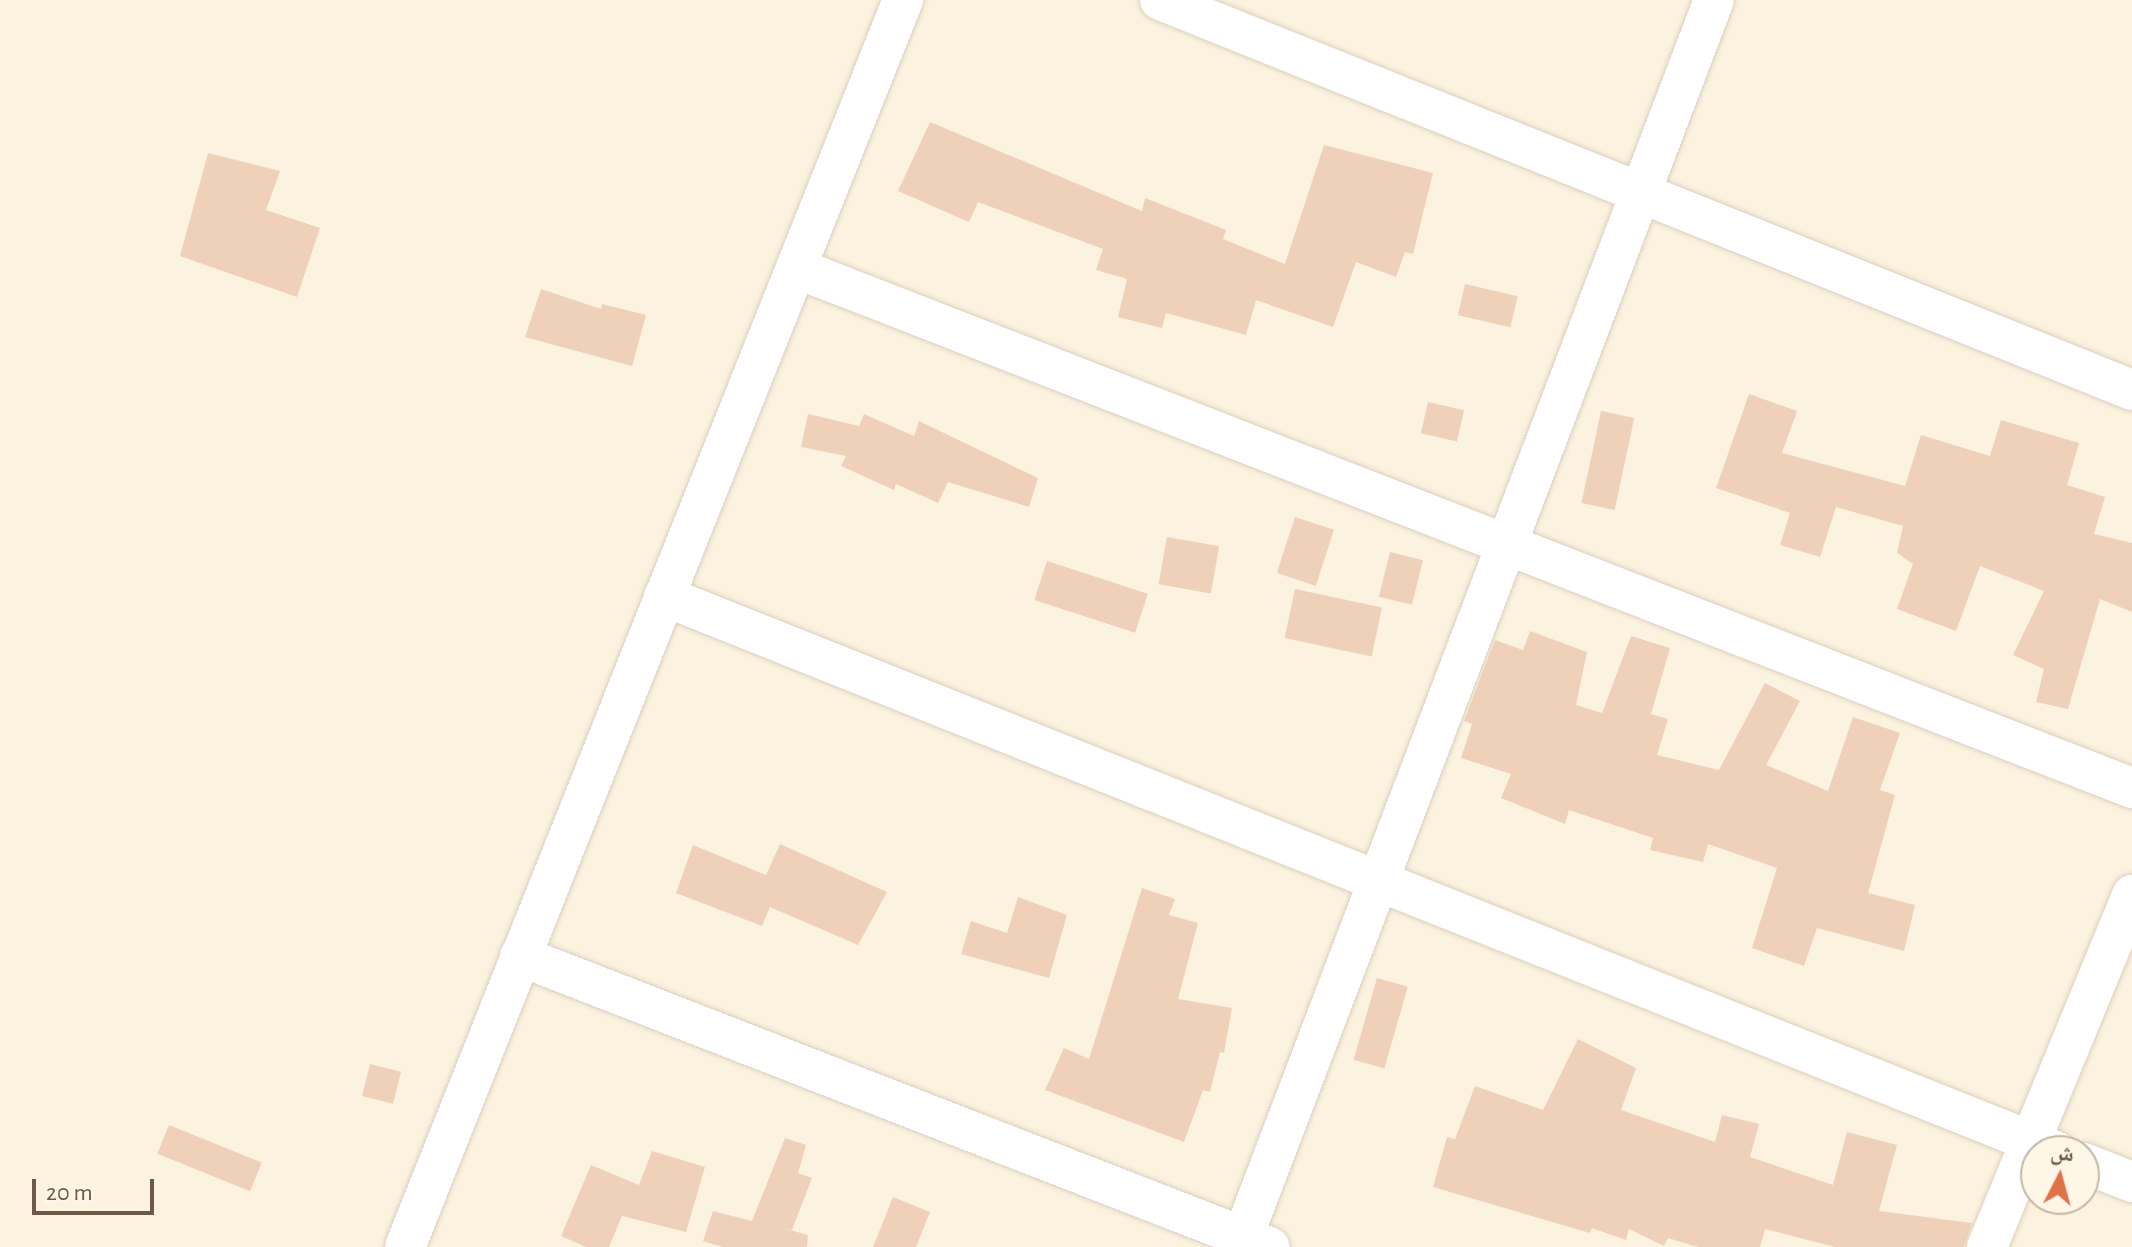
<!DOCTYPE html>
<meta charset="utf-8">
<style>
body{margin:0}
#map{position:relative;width:2132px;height:1247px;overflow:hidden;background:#fbf2e0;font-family:"Alegreya Sans","Noto Naskh Arabic",sans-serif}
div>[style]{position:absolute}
.building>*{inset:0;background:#efd1b9;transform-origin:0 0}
.roads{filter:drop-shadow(0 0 2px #decebd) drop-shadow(0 0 2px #decebd)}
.minor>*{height:40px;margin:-20px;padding:0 20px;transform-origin:20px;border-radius:20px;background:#fff}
span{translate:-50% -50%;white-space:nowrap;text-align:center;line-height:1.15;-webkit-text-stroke:8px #fef6e6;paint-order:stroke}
.north{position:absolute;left:2020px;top:1135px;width:80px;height:80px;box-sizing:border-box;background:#fef6e6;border:2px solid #c5b7a7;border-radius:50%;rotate:6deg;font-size:22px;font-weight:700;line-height:32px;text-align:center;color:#705849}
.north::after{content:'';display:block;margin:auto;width:28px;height:36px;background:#e17149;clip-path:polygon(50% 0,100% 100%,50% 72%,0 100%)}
.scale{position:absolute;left:32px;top:1179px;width:122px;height:36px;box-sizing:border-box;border:4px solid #705849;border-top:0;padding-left:10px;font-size:24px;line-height:28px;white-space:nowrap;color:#705849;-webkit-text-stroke:6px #fef6e6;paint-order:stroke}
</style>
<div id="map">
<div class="building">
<div style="clip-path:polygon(930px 122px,1142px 211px,1145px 198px,1226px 230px,1223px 239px,1285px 264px,1324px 145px,1433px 173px,1413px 254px,1405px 252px,1396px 277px,1356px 262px,1333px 327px,1256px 300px,1246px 335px,1166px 313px,1162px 328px,1118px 317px,1127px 279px,1096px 270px,1103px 249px,978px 202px,969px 222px,898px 191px)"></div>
<div style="clip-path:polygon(208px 153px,280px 171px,266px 210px,320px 228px,297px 297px,180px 256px)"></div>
<div style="left:1465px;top:284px;width:54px;height:32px;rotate:13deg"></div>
<div style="clip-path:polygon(541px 289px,601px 309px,602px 304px,646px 315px,632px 366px,525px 337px)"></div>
<div style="clip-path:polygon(1749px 394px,1797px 411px,1782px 453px,1905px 486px,1921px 435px,1990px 456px,2001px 420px,2079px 443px,2067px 485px,2105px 497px,2094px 534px,2132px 543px,2132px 612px,2100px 599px,2068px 709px,2036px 702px,2044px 669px,2013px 655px,2044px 591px,1980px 566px,1956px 631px,1897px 609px,1913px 564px,1897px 553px,1903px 526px,1836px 507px,1820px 557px,1780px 545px,1790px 513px,1716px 488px)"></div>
<div style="left:1428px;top:402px;width:37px;height:32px;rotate:13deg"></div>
<div style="left:1601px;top:411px;width:34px;height:94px;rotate:12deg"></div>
<div style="clip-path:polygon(808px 414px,859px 426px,864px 414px,914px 436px,919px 421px,1038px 478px,1029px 507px,948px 482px,938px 503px,896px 484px,894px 490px,841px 466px,846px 456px,801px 447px)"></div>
<div style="left:1295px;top:517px;width:41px;height:59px;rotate:18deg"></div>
<div style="left:1167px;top:537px;width:53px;height:48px;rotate:10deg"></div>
<div style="left:1390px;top:552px;width:34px;height:46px;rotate:14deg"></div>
<div style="left:1047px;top:561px;width:106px;height:41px;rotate:18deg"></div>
<div style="left:1295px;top:589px;width:89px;height:50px;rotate:12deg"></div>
<div style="clip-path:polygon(1530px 631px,1587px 652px,1576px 705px,1602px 713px,1631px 636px,1670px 648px,1651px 714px,1668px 719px,1657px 755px,1719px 770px,1765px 683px,1800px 701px,1766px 765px,1828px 791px,1853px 717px,1900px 733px,1880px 790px,1895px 795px,1868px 893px,1915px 905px,1904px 951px,1817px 928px,1804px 966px,1752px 948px,1777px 868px,1708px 844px,1703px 862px,1650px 850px,1653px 838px,1569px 810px,1565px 824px,1501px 798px,1511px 774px,1461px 758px,1472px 724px,1464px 721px,1495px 640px,1523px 650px)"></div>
<div style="clip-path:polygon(780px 844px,887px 892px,858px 945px,770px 907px,762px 926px,676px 893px,693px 845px,766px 875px)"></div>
<div style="clip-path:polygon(1142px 888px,1175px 899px,1169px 915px,1198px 923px,1178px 999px,1232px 1008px,1224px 1053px,1220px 1052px,1210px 1092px,1203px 1090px,1184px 1142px,1045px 1090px,1064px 1048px,1089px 1059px)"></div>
<div style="clip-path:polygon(1018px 897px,1067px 915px,1049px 978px,961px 954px,971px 921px,1007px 933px)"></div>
<div style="left:1377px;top:978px;width:32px;height:85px;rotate:16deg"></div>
<div style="clip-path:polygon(1578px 1039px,1636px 1068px,1621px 1110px,1715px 1142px,1722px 1115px,1759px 1124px,1750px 1157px,1833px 1185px,1847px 1132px,1897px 1145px,1879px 1211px,1972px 1223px,1964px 1247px,1835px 1247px,1765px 1229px,1760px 1247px,1698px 1247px,1668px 1238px,1664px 1246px,1629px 1229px,1626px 1240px,1592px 1228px,1590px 1233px,1433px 1187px,1447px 1137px,1455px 1139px,1475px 1086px,1543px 1110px)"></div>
<div style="left:370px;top:1064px;width:32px;height:33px;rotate:14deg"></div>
<div style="left:169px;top:1125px;width:100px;height:31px;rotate:22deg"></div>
<div style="clip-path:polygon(785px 1138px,806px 1145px,798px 1173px,812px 1178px,792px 1230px,783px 1228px,808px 1235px,807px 1247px,722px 1247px,703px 1241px,713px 1211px,752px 1221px)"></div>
<div style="clip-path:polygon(652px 1151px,705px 1167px,686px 1232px,622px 1216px,609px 1247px,586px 1247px,561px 1236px,591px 1165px,639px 1185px)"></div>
<div style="clip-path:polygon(893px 1197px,930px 1212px,916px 1247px,873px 1247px)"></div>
</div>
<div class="roads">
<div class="minor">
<div style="left:1160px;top:0;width:1047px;rotate:21.86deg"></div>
<div style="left:796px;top:268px;width:1434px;rotate:21.27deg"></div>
<div style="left:664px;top:596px;width:1498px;rotate:21.75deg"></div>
<div style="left:520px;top:956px;width:804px;rotate:21.23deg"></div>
<div style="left:2084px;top:1163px;width:52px;rotate:21.6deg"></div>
<div style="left:405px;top:1247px;width:1343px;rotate:-68.23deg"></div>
<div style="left:1239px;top:1247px;width:1334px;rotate:-69.15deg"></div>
<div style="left:1987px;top:1247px;width:381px;rotate:-67.6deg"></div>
</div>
</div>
<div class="north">ش</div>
<div class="scale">20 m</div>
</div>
